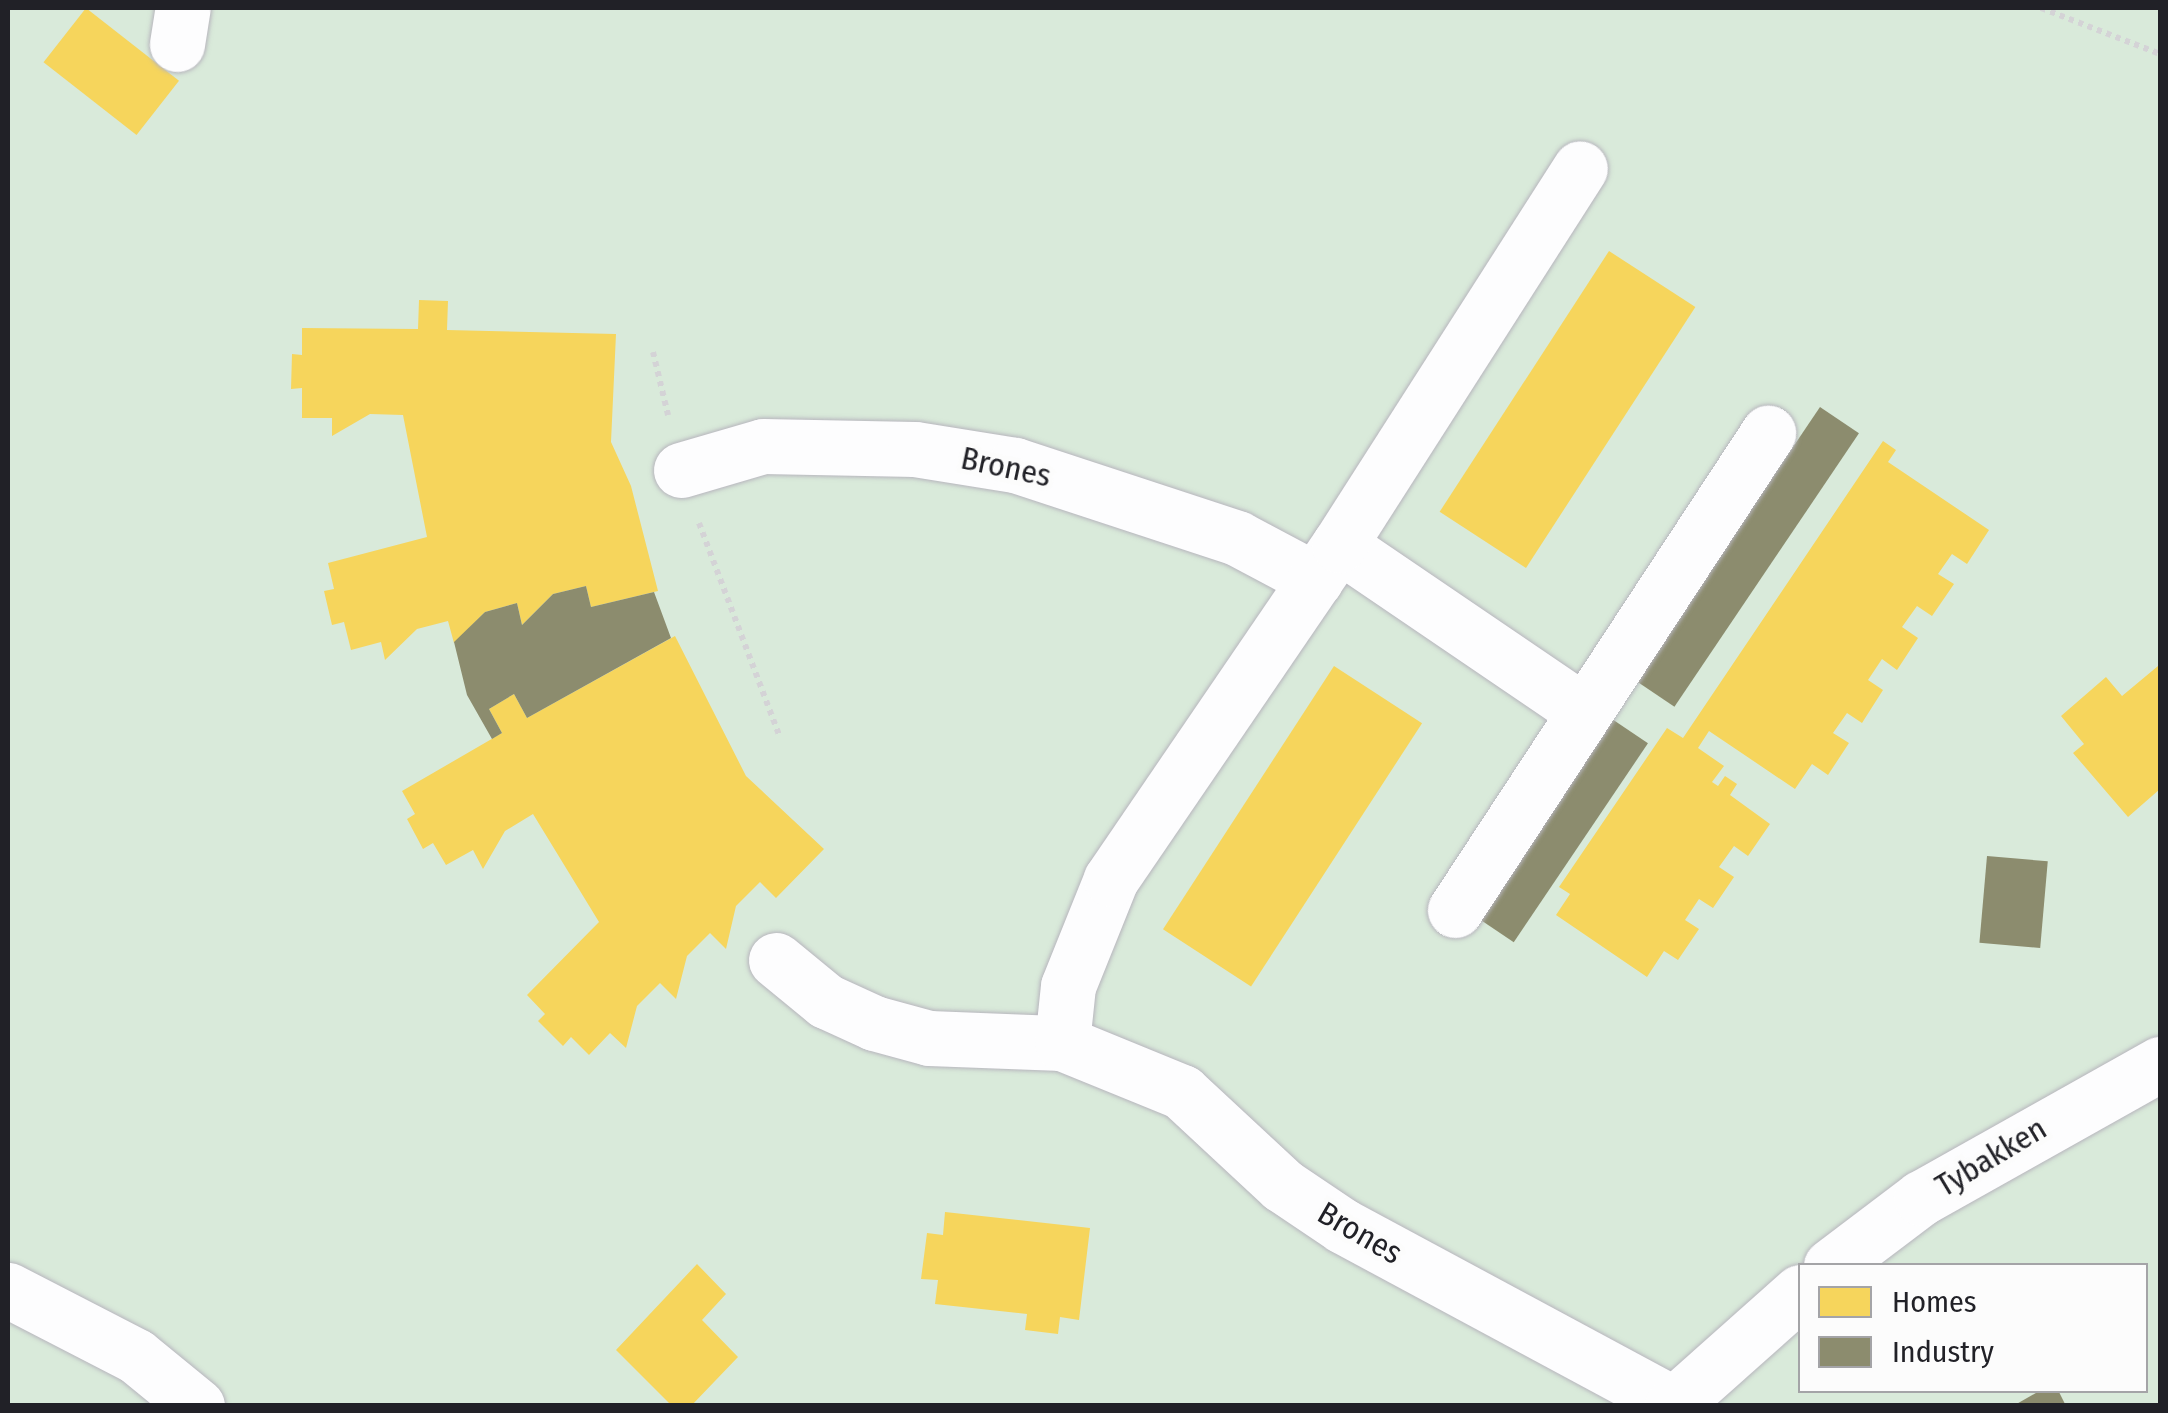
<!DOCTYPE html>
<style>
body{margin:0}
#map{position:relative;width:2168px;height:1413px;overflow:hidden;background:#f2f0fa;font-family:"Fira Sans Condensed",sans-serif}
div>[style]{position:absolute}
.green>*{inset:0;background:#d9eada}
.homes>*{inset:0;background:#f6d55c;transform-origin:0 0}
.industry>*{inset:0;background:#8c8c6e;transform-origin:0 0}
.path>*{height:6px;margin-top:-3px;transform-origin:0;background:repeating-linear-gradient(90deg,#d4d3d6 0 5px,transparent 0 10px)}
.roads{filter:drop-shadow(0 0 2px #b7b5bd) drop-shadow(0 0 2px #b7b5bd)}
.minor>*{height:55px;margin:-27.5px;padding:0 27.5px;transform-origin:27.5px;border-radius:27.5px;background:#fdfdfe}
span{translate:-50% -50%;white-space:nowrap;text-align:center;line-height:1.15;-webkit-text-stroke:10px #fcfcfc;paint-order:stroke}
.street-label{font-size:32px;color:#212127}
.frame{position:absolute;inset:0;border:10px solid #212127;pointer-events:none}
.legend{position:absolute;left:1798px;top:1263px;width:350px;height:130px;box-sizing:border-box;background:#fcfcfc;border:2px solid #a4a4a7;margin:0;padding:12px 18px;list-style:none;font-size:30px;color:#212127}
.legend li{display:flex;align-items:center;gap:20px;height:50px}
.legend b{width:50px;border:2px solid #a4a4a7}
</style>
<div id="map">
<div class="green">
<div style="clip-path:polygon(evenodd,8px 8px,2160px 8px,2160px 1405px,8px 1406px,8px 8px,1800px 1266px,2146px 1266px,2146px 1390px,1800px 1390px,1800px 1266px)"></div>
</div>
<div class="homes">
<div style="left:86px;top:8px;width:118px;height:69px;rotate:38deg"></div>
<div style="left:1609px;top:251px;width:103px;height:311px;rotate:33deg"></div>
<div style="clip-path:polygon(419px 300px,448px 301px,447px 330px,616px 334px,611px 442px,631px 486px,658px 591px,591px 607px,586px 586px,553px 594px,522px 625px,517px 603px,485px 612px,454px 643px,448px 621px,417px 629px,385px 660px,381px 642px,351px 650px,344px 622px,332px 625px,324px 591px,334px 589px,328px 563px,427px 537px,403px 415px,370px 414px,332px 436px,332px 418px,302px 418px,302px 388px,291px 389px,292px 354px,302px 355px,302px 328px,418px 329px)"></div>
<div style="clip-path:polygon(1883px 441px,1896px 450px,1888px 462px,1989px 530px,1967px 564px,1952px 554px,1938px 574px,1954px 584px,1932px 616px,1917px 606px,1902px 627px,1918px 638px,1897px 670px,1882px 659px,1868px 680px,1883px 690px,1862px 723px,1847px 713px,1833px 733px,1849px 743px,1828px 775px,1812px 764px,1795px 789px,1709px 731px,1698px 748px,1724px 766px,1712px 782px,1718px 786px,1725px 776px,1737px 784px,1730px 795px,1770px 824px,1748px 856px,1734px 846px,1719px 867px,1734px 877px,1713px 908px,1699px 899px,1685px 920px,1699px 929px,1678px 960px,1664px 951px,1647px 977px,1556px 915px,1570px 894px,1559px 887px,1667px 728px,1683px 738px)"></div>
<div style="clip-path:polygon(675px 636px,746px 776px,824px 849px,776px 898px,760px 882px,736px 906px,726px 949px,710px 933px,687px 956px,676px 999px,660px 983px,637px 1006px,626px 1048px,610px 1033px,589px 1055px,571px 1037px,563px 1046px,538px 1021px,545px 1014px,527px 995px,599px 922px,533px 814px,505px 831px,483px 869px,473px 850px,446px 865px,433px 843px,423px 849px,407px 819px,415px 814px,402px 791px,502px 733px,489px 709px,514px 694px,527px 718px)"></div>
<div style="left:1334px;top:666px;width:105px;height:314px;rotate:33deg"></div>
<div style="clip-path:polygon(2158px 666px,2160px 789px,2128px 817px,2073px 753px,2084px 744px,2061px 716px,2106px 677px,2122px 696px)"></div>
<div style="clip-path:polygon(945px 1212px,1090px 1228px,1079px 1320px,1060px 1317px,1058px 1334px,1025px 1330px,1027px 1314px,935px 1304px,938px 1280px,921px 1279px,927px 1233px,943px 1235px)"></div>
<div style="clip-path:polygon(697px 1264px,726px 1294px,702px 1320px,738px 1357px,691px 1406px,672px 1406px,616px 1350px)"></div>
</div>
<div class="industry">
<div style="left:1820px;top:407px;width:47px;height:330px;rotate:34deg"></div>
<div style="clip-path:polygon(586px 586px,591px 607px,654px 592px,671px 638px,527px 718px,514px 694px,489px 709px,502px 733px,492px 739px,467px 695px,454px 642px,485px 612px,517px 603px,522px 625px,553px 594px)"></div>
<div style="left:1609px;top:717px;width:47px;height:240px;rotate:34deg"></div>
<div style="left:1987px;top:856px;width:61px;height:87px;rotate:5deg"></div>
<div style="clip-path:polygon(2041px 1390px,2058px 1390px,2066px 1406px,2013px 1406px)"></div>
</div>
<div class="path">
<div style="left:2041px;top:8px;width:128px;rotate:21.1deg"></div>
<div style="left:653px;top:352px;width:65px;rotate:76.6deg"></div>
<div style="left:699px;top:523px;width:229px;rotate:69.3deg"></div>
</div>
<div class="roads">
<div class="minor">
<div style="left:177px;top:44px;width:36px;rotate:-81deg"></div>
<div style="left:681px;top:470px;width:85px;rotate:-16.3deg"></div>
<div style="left:763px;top:446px;width:152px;rotate:1.1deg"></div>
<div style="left:915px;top:449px;width:101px;rotate:9.1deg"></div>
<div style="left:1015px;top:465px;width:234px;rotate:18.2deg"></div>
<div style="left:1237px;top:538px;width:89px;rotate:28deg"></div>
<div style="left:1339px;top:545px;width:297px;rotate:34.2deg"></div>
<div style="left:1455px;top:910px;width:571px;rotate:-56.73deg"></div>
<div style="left:776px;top:960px;width:65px;rotate:39.4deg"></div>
<div style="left:826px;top:1001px;width:53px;rotate:24.6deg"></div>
<div style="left:874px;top:1023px;width:57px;rotate:15.3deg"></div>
<div style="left:929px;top:1038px;width:133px;rotate:2.2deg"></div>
<div style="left:1062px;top:1043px;width:130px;rotate:22.2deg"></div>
<div style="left:1182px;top:1092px;width:137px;rotate:42.9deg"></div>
<div style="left:1282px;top:1185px;width:73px;rotate:33.9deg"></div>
<div style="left:1343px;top:1226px;width:375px;rotate:28.3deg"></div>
<div style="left:1062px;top:1043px;width:57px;rotate:-84deg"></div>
<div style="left:1068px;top:986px;width:115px;rotate:-68.1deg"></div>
<div style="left:1111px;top:879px;width:404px;rotate:-55.7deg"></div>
<div style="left:1339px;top:545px;width:447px;rotate:-57.4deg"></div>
<div style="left:1831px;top:1266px;width:113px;rotate:-37.1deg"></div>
<div style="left:1921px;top:1198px;width:274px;rotate:-29.3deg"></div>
<div style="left:8px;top:1290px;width:144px;rotate:27.3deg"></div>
<div style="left:136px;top:1356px;width:79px;rotate:39.3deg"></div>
<div style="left:1672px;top:1406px;width:171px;rotate:-41.7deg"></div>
</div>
</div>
<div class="street-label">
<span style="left:1006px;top:467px;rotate:12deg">Brones</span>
<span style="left:1991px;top:1157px;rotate:-31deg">Tybakken</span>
<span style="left:1360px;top:1233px;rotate:30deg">Brones</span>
</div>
<div class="frame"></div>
<ul class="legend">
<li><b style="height:28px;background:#f6d55c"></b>Homes</li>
<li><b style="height:28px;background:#8c8c6e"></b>Industry</li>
</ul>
</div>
